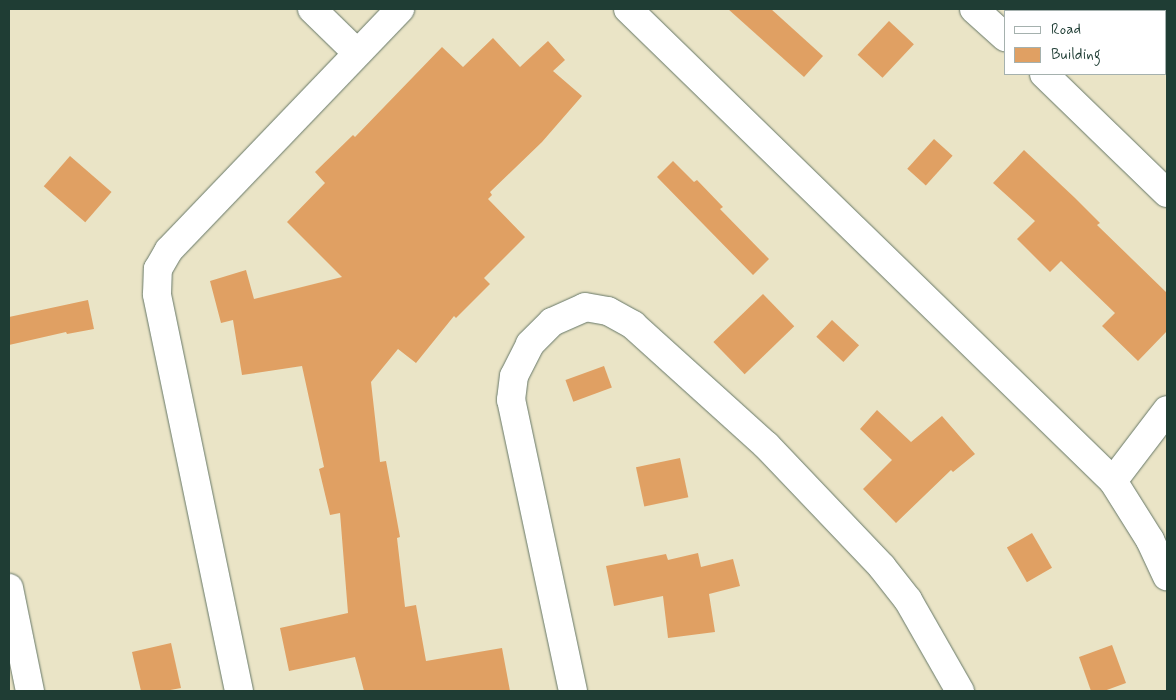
<!DOCTYPE html>
<style>
body{margin:0}
#map{position:relative;width:1176px;height:700px;overflow:hidden;background:#eae4c6;font-family:Mynerve,sans-serif}
div>[style]{position:absolute}
.building>*{inset:0;background:#e0a063;transform-origin:0 0}
.roads{filter:drop-shadow(0 0 1px #667767) drop-shadow(0 0 1px #667767)}
.minor>*{height:28px;margin:-14px;padding:0 14px;transform-origin:14px;border-radius:14px;background:#fff}
span{translate:-50% -50%;white-space:nowrap;text-align:center;line-height:1.15;-webkit-text-stroke:4px #fff;paint-order:stroke}
.frame{position:absolute;inset:0;border:10px solid #1f3d34;pointer-events:none}
.legend{position:absolute;left:1004px;top:10px;width:162px;height:65px;box-sizing:border-box;background:#fff;border:1px solid #a5b1ae;margin:0;padding:6px 9px;list-style:none;font-size:15px;color:#1f3d34}
.legend li{display:flex;align-items:center;gap:10px;height:25px}
.legend b{width:25px;border:1px solid #a5b1ae}
</style>
<div id="map">
<div class="building">
<div style="clip-path:polygon(728px 9px,771px 9px,823px 56px,804px 77px)"></div>
<div style="left:889px;top:21px;width:34px;height:46px;rotate:43deg"></div>
<div style="clip-path:polygon(493px 38px,520px 67px,548px 41px,565px 60px,553px 71px,582px 96px,542px 142px,490px 192px,492px 195px,488px 199px,525px 237px,484px 278px,490px 284px,456px 318px,454px 316px,416px 363px,398px 349px,371px 382px,380px 462px,386px 461px,400px 537px,397px 538px,405px 607px,416px 605px,426px 661px,502px 648px,510px 691px,364px 691px,355px 657px,289px 671px,280px 628px,348px 613px,340px 513px,330px 515px,319px 469px,324px 467px,302px 366px,242px 375px,233px 320px,221px 323px,210px 281px,246px 270px,254px 299px,342px 277px,287px 222px,325px 183px,315px 172px,353px 135px,355px 137px,442px 47px,463px 67px)"></div>
<div style="left:934px;top:139px;width:25px;height:40px;rotate:42deg"></div>
<div style="clip-path:polygon(1024px 150px,1075px 198px,1100px 223px,1097px 225px,1167px 293px,1167px 331px,1138px 361px,1102px 326px,1115px 313px,1061px 261px,1050px 272px,1017px 239px,1035px 221px,993px 183px)"></div>
<div style="left:70px;top:156px;width:55px;height:40px;rotate:41deg"></div>
<div style="clip-path:polygon(673px 161px,694px 182px,697px 180px,723px 207px,720px 209px,769px 259px,753px 275px,657px 177px)"></div>
<div style="left:763px;top:294px;width:45px;height:69px;rotate:46deg"></div>
<div style="clip-path:polygon(88px 300px,94px 329px,67px 334px,66px 332px,9px 345px,9px 317px)"></div>
<div style="left:832px;top:320px;width:37px;height:23px;rotate:43deg"></div>
<div style="left:604px;top:366px;width:23px;height:41px;rotate:70deg"></div>
<div style="clip-path:polygon(877px 410px,911px 442px,942px 416px,975px 454px,953px 472px,951px 470px,896px 523px,863px 489px,892px 460px,860px 429px)"></div>
<div style="left:680px;top:458px;width:40px;height:45px;rotate:78deg"></div>
<div style="left:1032px;top:533px;width:40px;height:29px;rotate:60deg"></div>
<div style="clip-path:polygon(698px 553px,701px 567px,733px 559px,740px 586px,709px 594px,715px 632px,668px 638px,663px 596px,614px 606px,606px 566px,666px 554px,668px 560px)"></div>
<div style="clip-path:polygon(171px 643px,181px 688px,165px 691px,141px 691px,132px 652px)"></div>
<div style="clip-path:polygon(1112px 645px,1126px 683px,1104px 691px,1091px 691px,1079px 657px)"></div>
</div>
<div class="roads">
<div class="minor">
<div style="left:312px;top:9px;width:62px;rotate:44.3deg"></div>
<div style="left:628px;top:9px;width:677px;rotate:44.22deg"></div>
<div style="left:1113px;top:481px;width:70px;rotate:57.9deg"></div>
<div style="left:1150px;top:540px;width:40px;rotate:65deg"></div>
<div style="left:974px;top:9px;width:42px;rotate:42.1deg"></div>
<div style="left:1094px;top:11px;width:3px;rotate:-45deg"></div>
<div style="left:1044px;top:74px;width:171px;rotate:44.1deg"></div>
<div style="left:1113px;top:481px;width:89px;rotate:-52.7deg"></div>
<div style="left:9px;top:588px;width:105px;rotate:78.5deg"></div>
<div style="left:239px;top:691px;width:405px;rotate:-101.7deg"></div>
<div style="left:157px;top:294px;width:25px;rotate:-88deg"></div>
<div style="left:158px;top:269px;width:22px;rotate:-60deg"></div>
<div style="left:169px;top:250px;width:334px;rotate:-46.2deg"></div>
<div style="left:573px;top:691px;width:298px;rotate:-102deg"></div>
<div style="left:511px;top:400px;width:24px;rotate:-83deg"></div>
<div style="left:514px;top:376px;width:36px;rotate:-63deg"></div>
<div style="left:530px;top:344px;width:31px;rotate:-45deg"></div>
<div style="left:552px;top:322px;width:36px;rotate:-24deg"></div>
<div style="left:585px;top:307px;width:23px;rotate:10deg"></div>
<div style="left:608px;top:311px;width:29px;rotate:29deg"></div>
<div style="left:633px;top:325px;width:179px;rotate:42.1deg"></div>
<div style="left:766px;top:445px;width:168px;rotate:46.4deg"></div>
<div style="left:882px;top:567px;width:42px;rotate:51.8deg"></div>
<div style="left:908px;top:600px;width:105px;rotate:60.3deg"></div>
</div>
</div>
<div class="frame"></div>
<ul class="legend">
<li><b style="height:6px;background:#fff"></b>Road</li>
<li><b style="height:14px;background:#e0a063"></b>Building</li>
</ul>
</div>
